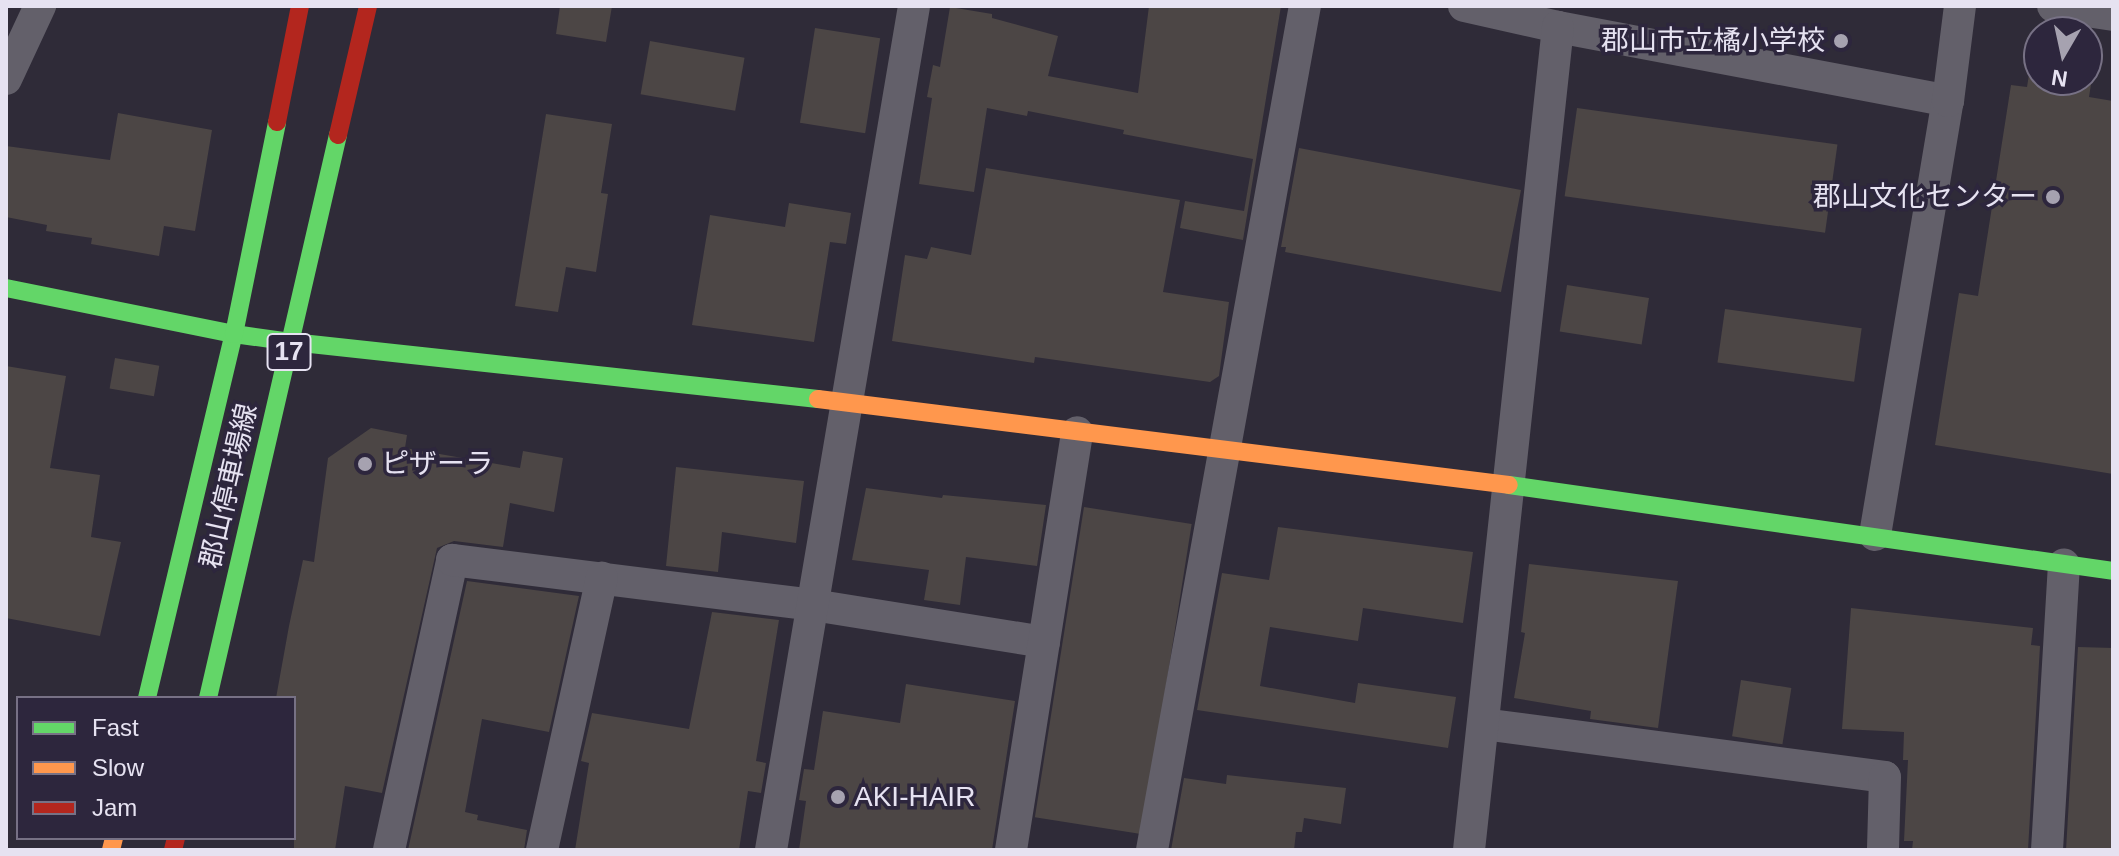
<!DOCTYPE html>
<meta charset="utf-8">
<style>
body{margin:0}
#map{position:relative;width:2119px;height:856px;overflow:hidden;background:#2f2b38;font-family:Helvetica,"Noto Sans JP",sans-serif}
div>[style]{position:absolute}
.building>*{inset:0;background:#4c4645;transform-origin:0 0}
.street>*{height:32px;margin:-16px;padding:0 16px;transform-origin:16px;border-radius:16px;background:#63606a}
.fast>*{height:18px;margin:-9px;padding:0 9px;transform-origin:9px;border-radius:9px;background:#63d668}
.slow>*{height:18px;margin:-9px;padding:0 9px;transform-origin:9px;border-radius:9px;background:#ff974d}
.jam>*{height:18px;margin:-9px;padding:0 9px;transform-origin:9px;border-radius:9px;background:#b3261e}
.dots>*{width:22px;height:22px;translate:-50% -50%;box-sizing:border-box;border:4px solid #2d263d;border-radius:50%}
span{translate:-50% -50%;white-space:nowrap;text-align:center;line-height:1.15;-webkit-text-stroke:7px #2d263d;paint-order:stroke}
.shield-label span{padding:2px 6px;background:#2d263d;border:2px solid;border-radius:6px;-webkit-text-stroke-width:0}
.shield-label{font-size:26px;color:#e6e2f1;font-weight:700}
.poi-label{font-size:28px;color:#e6e2f1}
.right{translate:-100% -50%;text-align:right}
.left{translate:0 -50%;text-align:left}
.street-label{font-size:28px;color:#e6e2f1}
.frame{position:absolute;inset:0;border:8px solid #e6e2f1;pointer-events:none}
.legend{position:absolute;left:16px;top:696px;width:280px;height:144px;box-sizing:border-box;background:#2d263d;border:2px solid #777185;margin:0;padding:10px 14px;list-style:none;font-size:24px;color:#e6e2f1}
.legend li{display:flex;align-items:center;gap:16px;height:40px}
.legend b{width:40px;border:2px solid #777185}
.north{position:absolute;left:2023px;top:16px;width:80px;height:80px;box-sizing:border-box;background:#2d263d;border:2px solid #777185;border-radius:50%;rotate:189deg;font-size:22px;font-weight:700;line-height:32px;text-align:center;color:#e6e2f1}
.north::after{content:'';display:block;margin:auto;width:28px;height:36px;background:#a6a2b0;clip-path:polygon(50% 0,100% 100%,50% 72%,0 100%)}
</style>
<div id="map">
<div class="building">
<div style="clip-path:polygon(560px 6px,612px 6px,606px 42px,556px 34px)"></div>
<div style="clip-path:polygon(1149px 6px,1281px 6px,1243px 240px,1180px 228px,1185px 201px,1244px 211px,1253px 159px,1123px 134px,1124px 130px,1028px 111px,1027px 116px,987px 108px,974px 192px,919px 184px,932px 98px,927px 97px,933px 65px,940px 67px,950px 7px,992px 14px,992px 18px,1058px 36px,1048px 76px,1138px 93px)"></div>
<div style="left:815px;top:28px;width:66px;height:96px;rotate:9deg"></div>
<div style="left:650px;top:41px;width:96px;height:54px;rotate:10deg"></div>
<div style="clip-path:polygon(2031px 62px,2039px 63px,2039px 80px,2087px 80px,2087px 71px,2093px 72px,2089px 97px,2113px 101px,2113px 474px,1935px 445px,1959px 293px,1978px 296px,2011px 85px,2027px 87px)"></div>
<div style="left:1577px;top:108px;width:263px;height:89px;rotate:8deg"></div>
<div style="clip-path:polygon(118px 113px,212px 130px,195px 231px,164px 226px,159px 256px,91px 244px,92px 238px,46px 231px,47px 225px,6px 217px,6px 146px,110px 160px)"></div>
<div style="clip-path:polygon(546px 114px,612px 124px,601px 193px,608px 194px,596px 272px,566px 267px,558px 312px,515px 306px)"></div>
<div style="clip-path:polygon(1299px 148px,1521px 190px,1501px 292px,1285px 252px,1286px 247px,1281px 247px)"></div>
<div style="clip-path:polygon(986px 168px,1180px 200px,1163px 292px,1229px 302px,1219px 376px,1210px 382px,1035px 357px,1034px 363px,892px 341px,905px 255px,927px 259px,931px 247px,971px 255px)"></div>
<div style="clip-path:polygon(789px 203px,851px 213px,846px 244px,830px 242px,814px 342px,692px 325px,710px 215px,785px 227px)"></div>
<div style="left:1567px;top:285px;width:83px;height:47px;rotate:9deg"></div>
<div style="left:1725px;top:309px;width:138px;height:54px;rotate:8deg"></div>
<div style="left:115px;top:358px;width:45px;height:31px;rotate:10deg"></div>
<div style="clip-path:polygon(6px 366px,66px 376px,50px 468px,100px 475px,91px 537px,121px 542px,100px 636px,6px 618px)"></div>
<div style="clip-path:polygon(371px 428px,407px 435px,405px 448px,520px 468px,523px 451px,563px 458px,554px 512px,510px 503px,503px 547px,454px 541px,437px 548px,382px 793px,345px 786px,335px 850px,294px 850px,294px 698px,276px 698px,289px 626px,303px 560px,314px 562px,328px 458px)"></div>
<div style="clip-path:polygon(676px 467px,804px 481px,796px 543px,722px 532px,718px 572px,666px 566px)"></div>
<div style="clip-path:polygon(866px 488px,942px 498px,943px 495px,1046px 505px,1037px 566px,966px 557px,960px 605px,924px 600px,929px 570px,852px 560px)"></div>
<div style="left:1084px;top:507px;width:109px;height:314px;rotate:9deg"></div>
<div style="clip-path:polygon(1278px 527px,1473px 552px,1463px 623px,1363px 608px,1358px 641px,1270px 627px,1260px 686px,1355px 703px,1358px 683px,1456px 697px,1448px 748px,1197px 710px,1222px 573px,1269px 580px)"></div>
<div style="clip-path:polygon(1529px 564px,1678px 581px,1658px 728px,1590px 719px,1591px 711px,1514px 698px,1525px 633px,1521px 632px)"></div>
<div style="clip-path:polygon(467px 581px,579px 596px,549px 732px,482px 719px,465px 812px,478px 815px,477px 820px,527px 830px,524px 850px,408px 850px)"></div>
<div style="clip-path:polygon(1851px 608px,2033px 628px,2031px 645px,2040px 646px,2028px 850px,1912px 850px,1913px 841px,1904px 841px,1908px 760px,1903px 760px,1904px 732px,1842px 729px)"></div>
<div style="clip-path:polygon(712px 612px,779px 620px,756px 761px,766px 763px,761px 793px,748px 791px,739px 850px,575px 850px,589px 763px,581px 761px,592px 713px,689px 729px)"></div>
<div style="clip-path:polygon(2078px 647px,2113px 648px,2113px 850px,2066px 850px)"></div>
<div style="left:1741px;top:680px;width:51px;height:57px;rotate:9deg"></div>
<div style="clip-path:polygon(906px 684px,1015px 701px,992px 850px,799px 850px,806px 801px,799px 800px,804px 769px,814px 770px,823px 711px,900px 723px)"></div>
<div style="clip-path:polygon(1227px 775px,1346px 788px,1341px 824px,1304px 818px,1302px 832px,1296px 832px,1294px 850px,1171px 850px,1184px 778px,1226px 784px)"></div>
</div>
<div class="street">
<div style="left:1464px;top:6px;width:96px;rotate:12.6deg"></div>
<div style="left:1558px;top:27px;width:397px;rotate:10.7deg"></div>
<div style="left:2053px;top:6px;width:61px;rotate:8.5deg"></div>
<div style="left:6px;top:79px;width:81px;rotate:-65deg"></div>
<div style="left:1875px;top:535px;width:440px;rotate:-80.5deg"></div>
<div style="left:1948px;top:101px;width:96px;rotate:-82.8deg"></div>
<div style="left:1483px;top:724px;width:405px;rotate:7.5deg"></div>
<div style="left:1885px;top:777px;width:73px;rotate:91.6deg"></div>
<div style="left:389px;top:850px;width:297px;rotate:-77.7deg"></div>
<div style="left:452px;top:560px;width:364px;rotate:7.1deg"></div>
<div style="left:813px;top:605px;width:234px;rotate:9.1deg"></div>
<div style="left:542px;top:850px;width:279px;rotate:-77.6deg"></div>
<div style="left:771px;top:850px;width:856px;rotate:-80.38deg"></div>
<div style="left:1011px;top:850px;width:423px;rotate:-81deg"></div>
<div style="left:1152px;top:850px;width:858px;rotate:-79.73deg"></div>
<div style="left:1469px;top:850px;width:828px;rotate:-83.83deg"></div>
<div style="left:2047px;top:850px;width:286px;rotate:-86.6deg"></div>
</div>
<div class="fast">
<div style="left:6px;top:288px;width:233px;rotate:11.4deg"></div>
<div style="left:234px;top:334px;width:59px;rotate:7.9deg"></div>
<div style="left:292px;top:342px;width:529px;rotate:6.18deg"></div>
<div style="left:1509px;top:485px;width:610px;rotate:8.1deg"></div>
<div style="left:147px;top:698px;width:374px;rotate:-76.6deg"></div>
<div style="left:234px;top:334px;width:216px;rotate:-78.5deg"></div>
<div style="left:208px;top:698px;width:578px;rotate:-77deg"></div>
</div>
<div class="slow">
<div style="left:818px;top:399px;width:696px;rotate:7.09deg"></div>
<div style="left:111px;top:850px;width:12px;rotate:-76deg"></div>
</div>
<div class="jam">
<div style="left:277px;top:122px;width:118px;rotate:-78.8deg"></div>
<div style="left:338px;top:135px;width:132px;rotate:-76.9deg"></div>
<div style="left:173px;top:850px;width:12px;rotate:-76deg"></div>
</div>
<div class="dots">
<div style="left:1841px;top:41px;background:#a6a2b0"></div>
<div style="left:2053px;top:197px;background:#a6a2b0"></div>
<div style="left:365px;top:464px;background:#a6a2b0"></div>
<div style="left:838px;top:797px;background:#a6a2b0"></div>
</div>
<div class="shield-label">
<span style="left:289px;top:352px">17</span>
</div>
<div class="poi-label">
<span class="right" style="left:1825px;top:41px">郡山市立橘小学校</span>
<span class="right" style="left:2037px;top:197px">郡山文化センター</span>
<span class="left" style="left:381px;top:464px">ピザーラ</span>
<span class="left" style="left:854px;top:797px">AKI-HAIR</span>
</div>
<div class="street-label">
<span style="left:229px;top:486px;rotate:-77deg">郡山停車場線</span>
</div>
<div class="frame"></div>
<ul class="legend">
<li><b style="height:10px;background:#63d668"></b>Fast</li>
<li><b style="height:10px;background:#ff974d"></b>Slow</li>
<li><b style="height:10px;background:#b3261e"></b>Jam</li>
</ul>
<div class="north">N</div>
</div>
